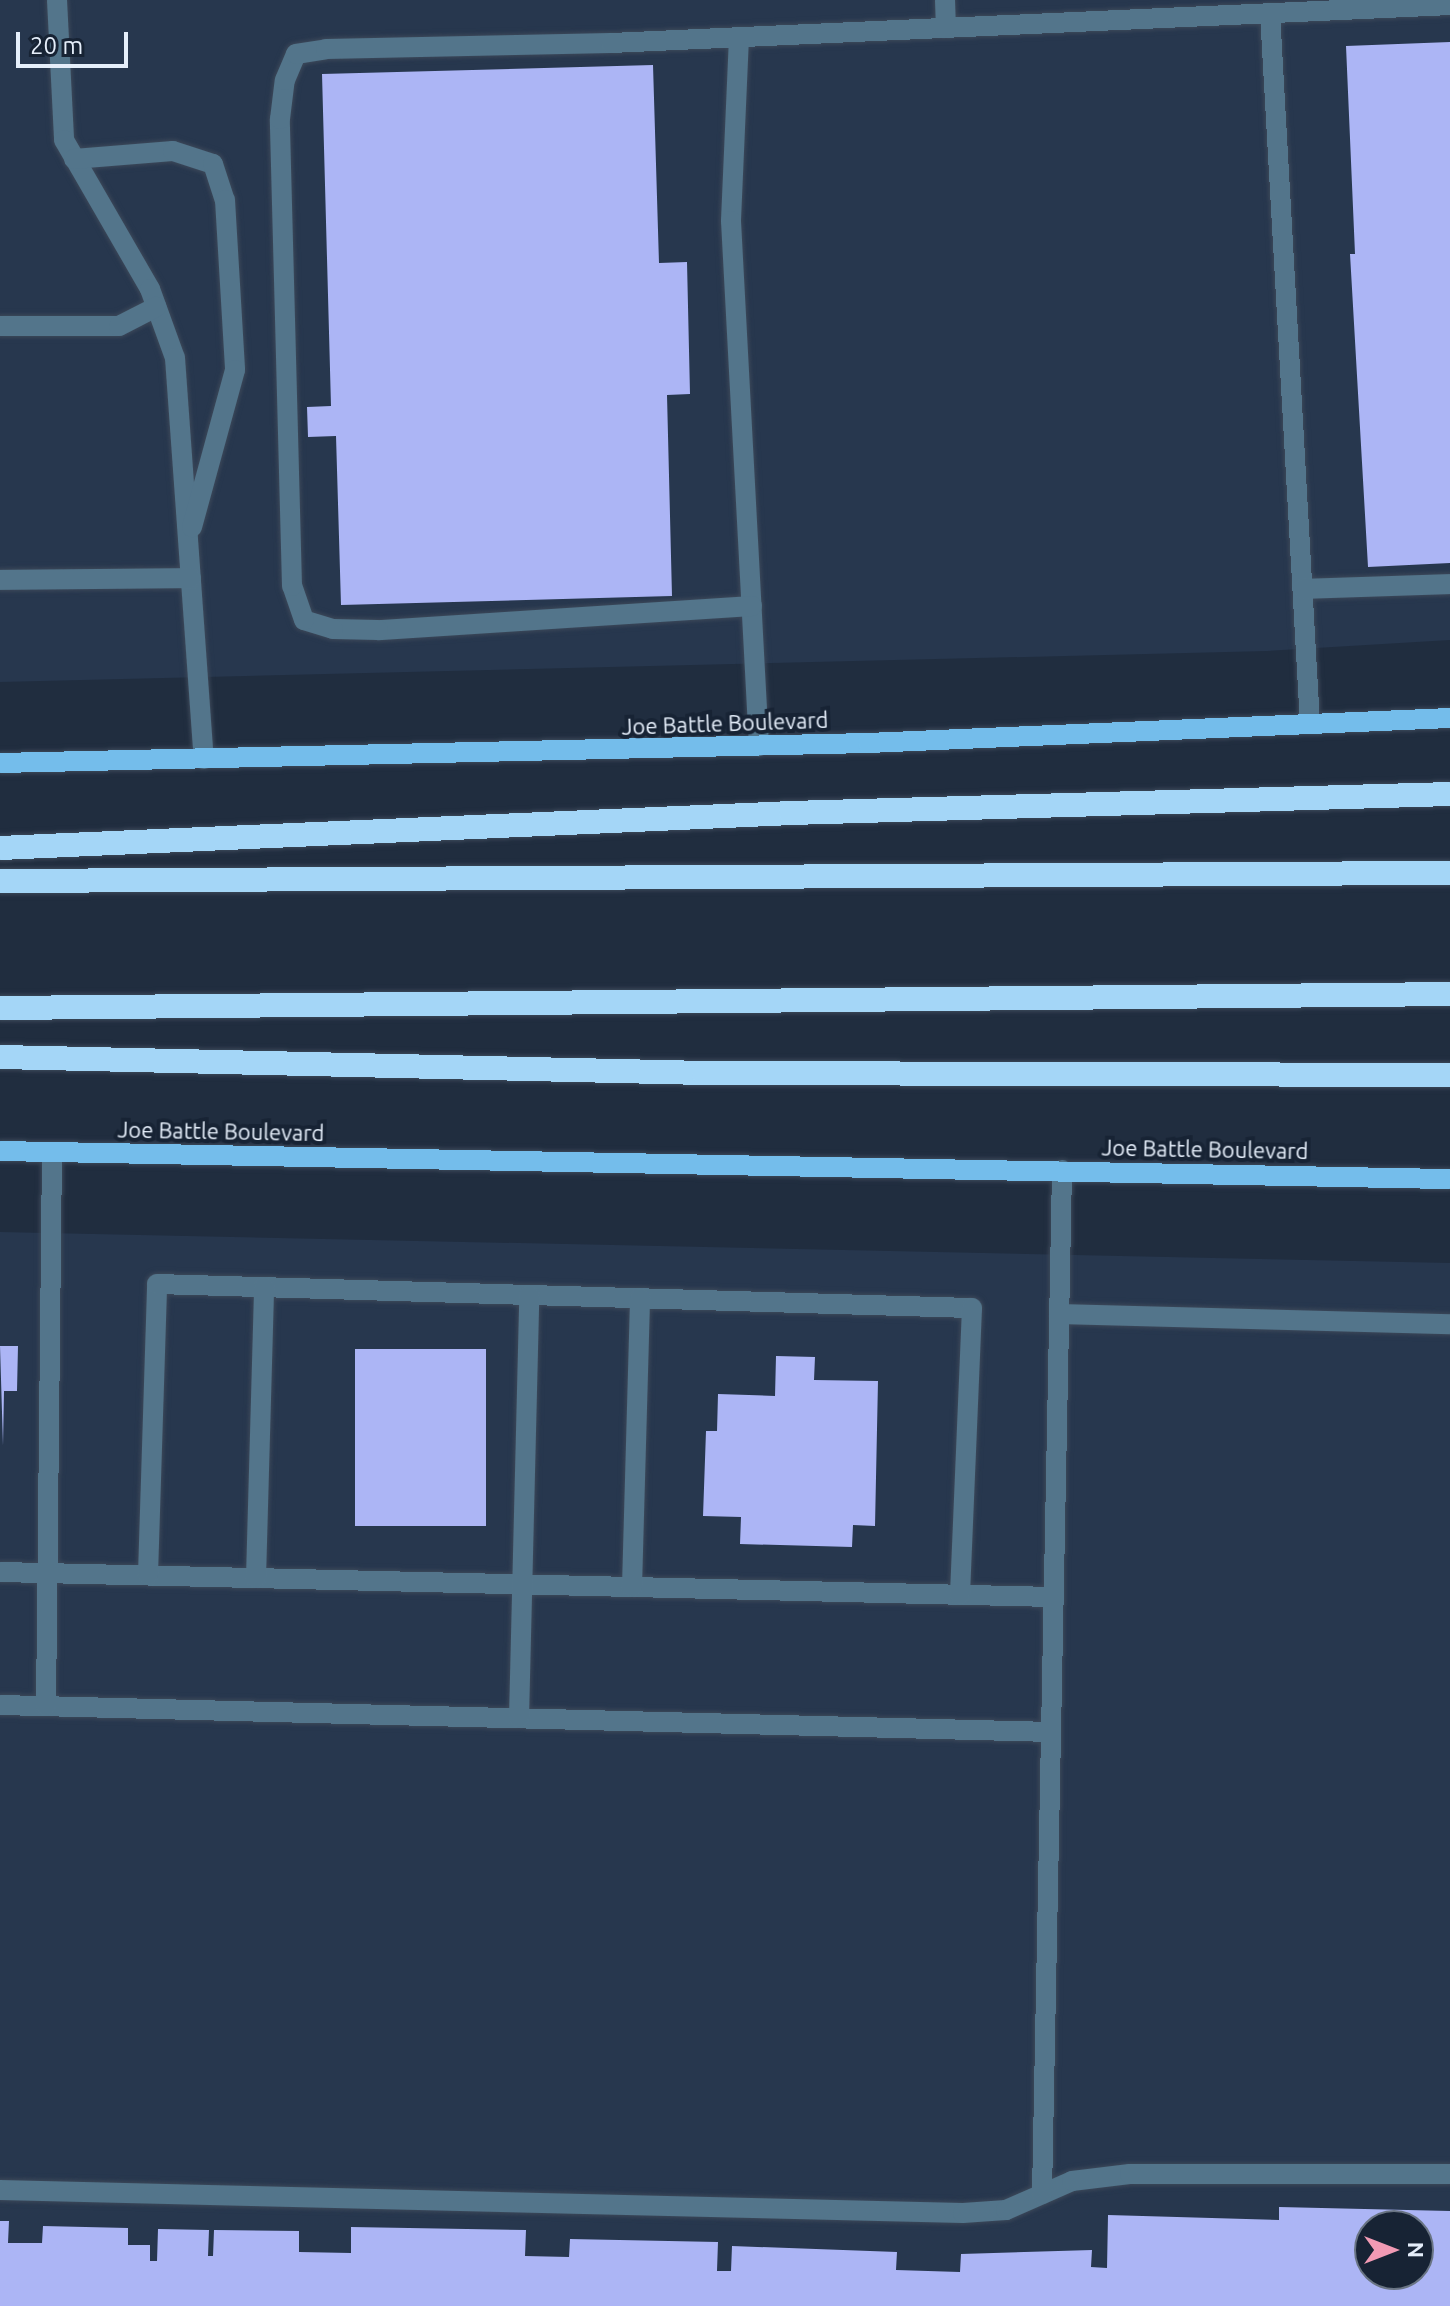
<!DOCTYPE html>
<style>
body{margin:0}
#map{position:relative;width:1450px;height:2306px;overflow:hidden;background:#202d3f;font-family:Ubuntu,sans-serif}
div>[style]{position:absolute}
.built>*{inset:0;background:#27374e}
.building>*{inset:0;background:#acb5f5;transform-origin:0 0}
.roads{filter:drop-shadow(0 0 2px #3c4859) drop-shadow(0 0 2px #3c4859)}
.minor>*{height:20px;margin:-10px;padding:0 10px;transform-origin:10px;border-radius:10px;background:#53758b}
.major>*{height:20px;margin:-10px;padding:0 10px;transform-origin:10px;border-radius:10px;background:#74bdeb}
.highway>*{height:24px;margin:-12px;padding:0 12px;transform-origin:12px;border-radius:12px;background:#a4d6f7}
span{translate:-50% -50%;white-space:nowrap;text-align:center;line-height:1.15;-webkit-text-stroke:8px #172334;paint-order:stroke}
.street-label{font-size:22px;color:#e5eefa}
.north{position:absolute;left:1354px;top:2210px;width:80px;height:80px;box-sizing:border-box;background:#172334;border:2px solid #697483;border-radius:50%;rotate:90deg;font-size:22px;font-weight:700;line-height:32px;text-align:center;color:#e5eefa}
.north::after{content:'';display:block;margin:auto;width:28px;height:36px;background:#f19ab4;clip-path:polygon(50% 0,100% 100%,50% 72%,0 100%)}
.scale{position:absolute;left:16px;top:32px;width:112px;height:36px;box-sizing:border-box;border:4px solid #e5eefa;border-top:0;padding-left:10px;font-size:24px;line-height:28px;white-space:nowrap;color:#e5eefa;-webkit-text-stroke:6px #172334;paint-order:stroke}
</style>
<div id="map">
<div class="built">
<div style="clip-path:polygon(0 0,1450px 0,1450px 640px,1267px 651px,0 682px)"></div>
<div style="clip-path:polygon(evenodd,0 1232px,1450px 1263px,1450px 2306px,0 2306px,0 1232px,1370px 2226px,1418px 2226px,1418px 2274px,1370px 2274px,1370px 2226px)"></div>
</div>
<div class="building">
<div style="clip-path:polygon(1450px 42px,1450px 563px,1368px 567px,1350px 254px,1355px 254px,1346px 46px)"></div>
<div style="clip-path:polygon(653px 65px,659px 263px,687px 262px,690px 394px,667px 395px,672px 596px,341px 605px,336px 436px,308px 437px,307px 407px,331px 406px,322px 74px)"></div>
<div style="clip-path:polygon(0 1346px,18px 1346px,17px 1391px,4px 1391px,3px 1446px)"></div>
<div style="left:355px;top:1349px;width:131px;height:177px"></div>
<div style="clip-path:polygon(776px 1356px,815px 1357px,814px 1380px,878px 1381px,875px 1526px,853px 1525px,852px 1547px,740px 1544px,741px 1517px,703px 1516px,706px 1431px,717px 1431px,718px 1394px,775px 1396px)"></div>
<div style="clip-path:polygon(evenodd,1279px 2207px,1450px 2211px,1450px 2306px,0 2306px,0 2221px,9px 2221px,8px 2243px,42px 2243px,43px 2226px,128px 2228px,128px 2245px,150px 2245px,150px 2261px,157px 2261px,158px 2229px,209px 2230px,208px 2256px,213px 2256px,214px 2230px,299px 2231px,299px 2252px,351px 2253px,351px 2227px,526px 2230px,525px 2256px,569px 2257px,570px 2239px,718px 2242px,717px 2271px,731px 2271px,732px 2246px,897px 2252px,896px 2270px,960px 2272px,961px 2254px,1092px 2250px,1091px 2267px,1107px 2268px,1108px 2215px,1279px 2220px,1279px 2207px,1370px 2226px,1418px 2226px,1418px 2274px,1370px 2274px,1370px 2226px)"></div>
</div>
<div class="roads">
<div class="minor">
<div style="left:57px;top:0;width:140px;rotate:87.1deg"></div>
<div style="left:64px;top:140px;width:172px;rotate:60deg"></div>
<div style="left:150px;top:289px;width:73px;rotate:70.1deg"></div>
<div style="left:175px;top:358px;width:402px;rotate:85.9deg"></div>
<div style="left:945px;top:0;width:28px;rotate:88deg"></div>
<div style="left:1270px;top:13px;width:712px;rotate:86.78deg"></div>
<div style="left:739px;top:37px;width:184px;rotate:92.5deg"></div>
<div style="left:731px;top:221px;width:526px;rotate:86.95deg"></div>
<div style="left:74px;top:159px;width:99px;rotate:-4.6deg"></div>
<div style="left:173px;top:151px;width:42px;rotate:18deg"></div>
<div style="left:213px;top:164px;width:38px;rotate:72deg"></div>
<div style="left:225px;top:200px;width:170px;rotate:86.6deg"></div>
<div style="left:235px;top:370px;width:163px;rotate:105.3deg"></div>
<div style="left:0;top:326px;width:119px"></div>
<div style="left:119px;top:326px;width:42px;rotate:-27.2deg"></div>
<div style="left:0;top:580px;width:191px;rotate:-0.6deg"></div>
<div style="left:1303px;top:589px;width:147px;rotate:-1.9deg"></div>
<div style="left:752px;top:606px;width:375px;rotate:176.3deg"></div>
<div style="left:378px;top:630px;width:45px;rotate:-178.7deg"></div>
<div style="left:333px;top:629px;width:30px;rotate:-163deg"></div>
<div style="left:304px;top:620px;width:36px;rotate:-109deg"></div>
<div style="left:292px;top:586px;width:467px;rotate:-91.5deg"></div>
<div style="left:280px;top:119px;width:39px;rotate:-83deg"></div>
<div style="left:285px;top:80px;width:28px;rotate:-67deg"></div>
<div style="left:296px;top:54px;width:30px;rotate:-9deg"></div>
<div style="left:326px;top:49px;width:285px;rotate:-1.2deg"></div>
<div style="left:611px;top:43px;width:840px;rotate:-2.59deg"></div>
<div style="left:1059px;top:1314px;width:391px;rotate:1.5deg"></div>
<div style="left:0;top:1572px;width:1054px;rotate:1.36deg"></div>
<div style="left:148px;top:1575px;width:291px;rotate:-88.2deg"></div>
<div style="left:157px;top:1284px;width:815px;rotate:1.69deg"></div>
<div style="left:972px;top:1308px;width:287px;rotate:92.4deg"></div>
<div style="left:256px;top:1578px;width:291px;rotate:-88.4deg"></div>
<div style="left:632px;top:1587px;width:289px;rotate:-88.4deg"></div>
<div style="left:0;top:1705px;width:1051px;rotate:1.47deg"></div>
<div style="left:46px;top:1706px;width:554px;rotate:-89.38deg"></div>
<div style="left:519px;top:1718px;width:423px;rotate:-88.6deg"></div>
<div style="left:0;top:2190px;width:963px;rotate:1.37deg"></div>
<div style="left:963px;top:2213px;width:43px;rotate:-4deg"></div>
<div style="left:1006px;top:2210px;width:72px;rotate:-23.7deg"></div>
<div style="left:1072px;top:2181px;width:58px;rotate:-6.9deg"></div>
<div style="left:1130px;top:2174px;width:320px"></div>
<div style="left:1042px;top:2194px;width:1024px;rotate:-88.88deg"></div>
</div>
<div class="major">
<div style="left:0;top:763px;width:868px;rotate:-1.32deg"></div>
<div style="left:868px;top:743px;width:583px;rotate:-2.46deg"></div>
<div style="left:0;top:1151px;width:1450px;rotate:1.11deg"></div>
</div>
<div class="highway">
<div style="left:0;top:848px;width:792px;rotate:-2.53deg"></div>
<div style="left:791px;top:813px;width:659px;rotate:-1.65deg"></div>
<div style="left:0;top:881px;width:1450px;rotate:-0.32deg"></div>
<div style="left:0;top:1008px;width:1450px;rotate:-0.55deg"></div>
<div style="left:0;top:1057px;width:704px;rotate:1.3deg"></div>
<div style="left:704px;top:1073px;width:746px;rotate:0.15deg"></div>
</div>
</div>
<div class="street-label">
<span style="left:725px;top:723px;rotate:-2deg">Joe Battle Boulevard</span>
<span style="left:221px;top:1131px;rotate:1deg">Joe Battle Boulevard</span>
<span style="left:1205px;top:1149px;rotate:1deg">Joe Battle Boulevard</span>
</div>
<div class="north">N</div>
<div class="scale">20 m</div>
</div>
